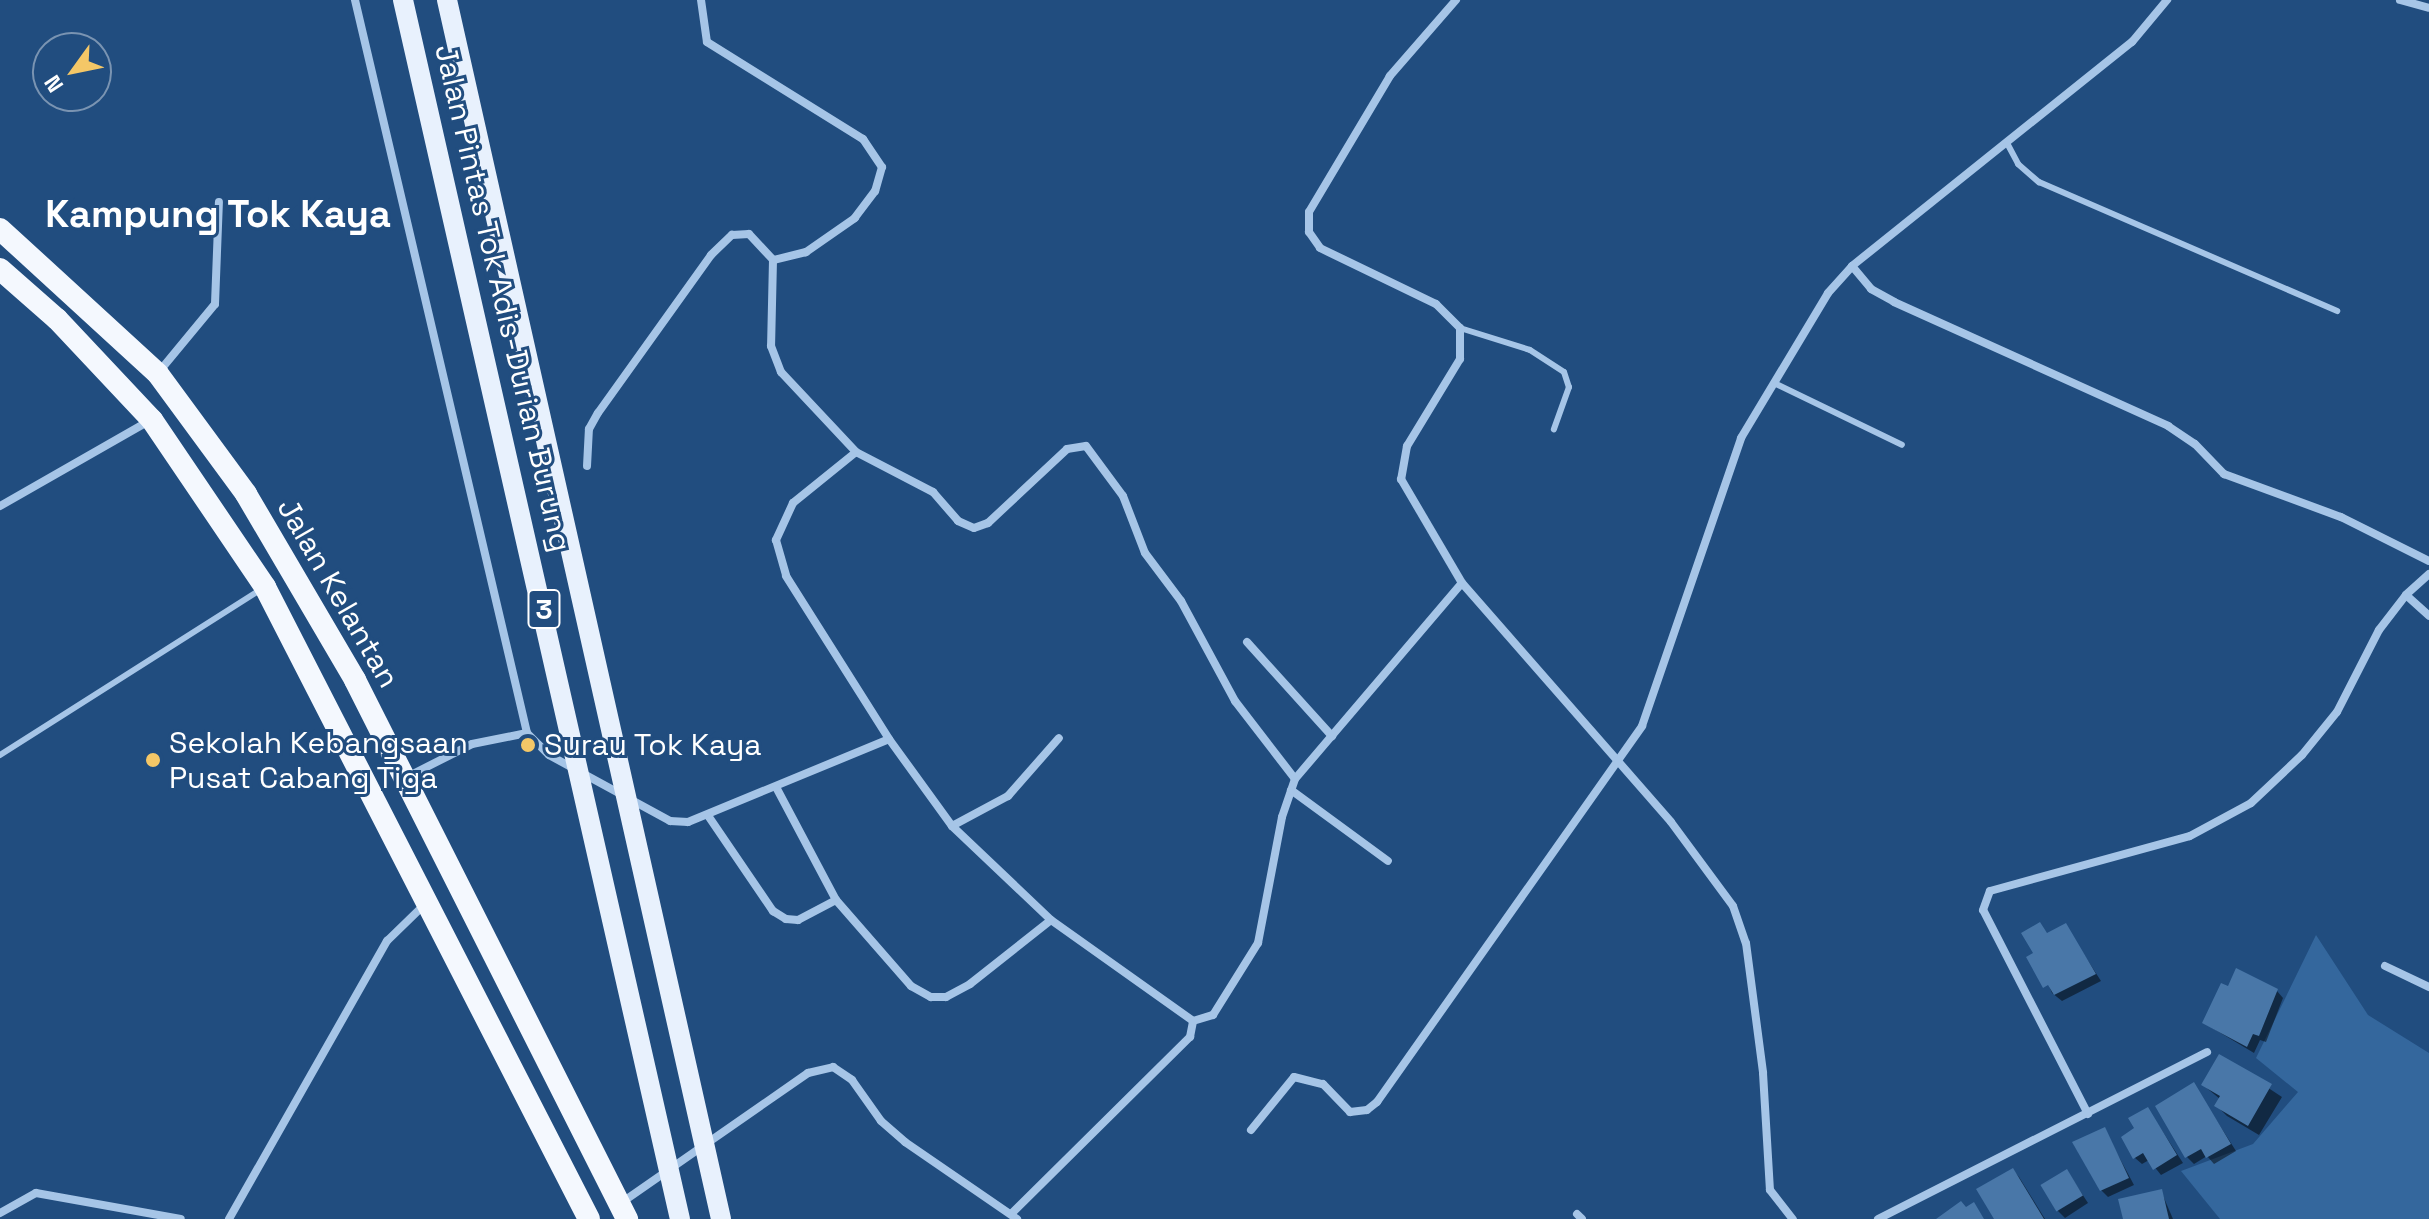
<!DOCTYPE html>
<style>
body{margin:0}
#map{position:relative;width:2429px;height:1219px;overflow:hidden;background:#214d7f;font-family:"Space Grotesk",sans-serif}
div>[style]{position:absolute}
.green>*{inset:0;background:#34679d}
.shadow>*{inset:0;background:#0007}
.building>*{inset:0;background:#4977a8;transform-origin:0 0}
.service>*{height:6px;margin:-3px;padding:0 3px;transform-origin:3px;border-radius:3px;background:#a6c5e7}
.minor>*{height:8px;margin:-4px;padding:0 4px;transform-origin:4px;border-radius:4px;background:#a6c5e7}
.trunk>*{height:22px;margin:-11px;padding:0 11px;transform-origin:11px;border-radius:11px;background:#f4f8fe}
.primary-bridge>*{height:20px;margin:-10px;padding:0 10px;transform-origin:10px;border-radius:10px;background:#e8f1fd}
.dots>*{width:22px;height:22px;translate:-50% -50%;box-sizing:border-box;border:4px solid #214d7f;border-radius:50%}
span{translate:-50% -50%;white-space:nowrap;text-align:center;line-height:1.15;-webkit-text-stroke:6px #214d7f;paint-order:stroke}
.shield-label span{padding:2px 6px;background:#214d7f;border:2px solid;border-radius:6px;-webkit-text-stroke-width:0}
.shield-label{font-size:28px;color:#fff;font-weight:700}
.street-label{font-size:30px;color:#fff}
.poi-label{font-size:30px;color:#fff}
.left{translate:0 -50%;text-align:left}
.district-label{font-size:38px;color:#fff;font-weight:700}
.north{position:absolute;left:32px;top:32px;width:80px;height:80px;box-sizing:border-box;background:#214d7f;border:2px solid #7a94b2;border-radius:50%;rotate:237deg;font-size:22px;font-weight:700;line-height:32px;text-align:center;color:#fff}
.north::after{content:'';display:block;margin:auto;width:28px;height:36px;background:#f4c767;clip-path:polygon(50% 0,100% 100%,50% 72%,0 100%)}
</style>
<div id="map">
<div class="green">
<div style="clip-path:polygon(2316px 935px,2368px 1015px,2429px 1053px,2429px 1219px,2220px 1219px,2181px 1171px,2253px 1144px,2298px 1092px,2256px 1058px)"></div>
</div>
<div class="shadow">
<div style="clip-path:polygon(2040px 925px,2048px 935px,2065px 925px,2101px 981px,2062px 1001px,2052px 993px,2036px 954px)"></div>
<div style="clip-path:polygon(2229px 989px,2277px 991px,2283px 998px,2266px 1042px,2260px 1040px,2254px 1053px,2204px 1023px)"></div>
<div style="clip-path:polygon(2220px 1056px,2282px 1097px,2259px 1135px,2227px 1116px,2217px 1106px,2220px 1099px,2203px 1085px)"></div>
<div style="clip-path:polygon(2194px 1085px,2236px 1151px,2214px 1164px,2207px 1156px,2194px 1164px,2187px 1157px,2157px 1106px)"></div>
<div style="clip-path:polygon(2148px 1109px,2183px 1163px,2161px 1175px,2149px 1160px,2142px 1164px,2135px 1158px)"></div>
<div style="clip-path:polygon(2104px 1129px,2134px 1185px,2108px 1197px,2101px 1190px)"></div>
<div style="clip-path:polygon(2013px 1170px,2019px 1177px,2045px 1219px,1997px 1219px)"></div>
<div style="clip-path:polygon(2067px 1171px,2088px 1203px,2065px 1218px,2058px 1211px)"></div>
<div style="clip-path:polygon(2161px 1191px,2173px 1219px,2125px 1219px)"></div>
</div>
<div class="building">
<div style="clip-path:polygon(2040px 922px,2047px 933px,2066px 923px,2096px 974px,2054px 995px,2048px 985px,2043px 988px,2026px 957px,2033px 953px,2021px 933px)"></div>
<div style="clip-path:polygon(2236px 968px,2278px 989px,2259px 1036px,2253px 1034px,2247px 1047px,2202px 1023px,2221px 983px,2228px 986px)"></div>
<div style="clip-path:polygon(2219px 1054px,2272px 1084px,2248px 1126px,2214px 1106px,2220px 1096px,2201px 1085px)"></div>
<div style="clip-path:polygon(2194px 1082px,2231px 1144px,2206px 1158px,2201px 1149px,2185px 1158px,2155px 1106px)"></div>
<div style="clip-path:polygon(2148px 1107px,2177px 1155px,2153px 1170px,2143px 1153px,2133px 1159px,2121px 1137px,2134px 1128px,2128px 1118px)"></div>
<div style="clip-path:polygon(2105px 1127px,2129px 1178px,2100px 1191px,2072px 1142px)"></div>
<div style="clip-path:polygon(2013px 1168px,2044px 1219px,1994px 1219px,1976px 1189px)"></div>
<div style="left:2067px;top:1169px;width:31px;height:31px;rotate:59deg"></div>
<div style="clip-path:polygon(2162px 1189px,2169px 1219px,2123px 1219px,2118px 1199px)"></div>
<div style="clip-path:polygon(1961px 1201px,1966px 1207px,1974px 1202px,1984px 1219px,1936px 1219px)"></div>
</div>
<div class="service">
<div style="left:2007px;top:143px;width:24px;rotate:62deg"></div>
<div style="left:2018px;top:164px;width:28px;rotate:41deg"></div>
<div style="left:2039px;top:182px;width:325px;rotate:23.4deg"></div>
<div style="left:1460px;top:328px;width:73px;rotate:17.4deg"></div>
<div style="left:1530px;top:350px;width:40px;rotate:32.9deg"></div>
<div style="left:1564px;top:372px;width:16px;rotate:72deg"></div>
<div style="left:1569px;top:387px;width:45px;rotate:109.7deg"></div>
<div style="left:1774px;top:383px;width:142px;rotate:25.8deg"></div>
<div style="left:0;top:755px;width:310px;rotate:-32.4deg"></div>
</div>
<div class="minor">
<div style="left:355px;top:0;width:753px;rotate:76.79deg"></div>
<div style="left:701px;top:0;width:42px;rotate:81.9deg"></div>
<div style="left:707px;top:42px;width:184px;rotate:31.9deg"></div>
<div style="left:863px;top:139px;width:34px;rotate:56deg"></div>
<div style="left:882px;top:167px;width:25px;rotate:106deg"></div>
<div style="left:875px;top:191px;width:34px;rotate:127deg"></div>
<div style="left:855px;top:218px;width:60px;rotate:145.2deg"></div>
<div style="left:806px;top:252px;width:34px;rotate:166deg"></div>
<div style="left:1456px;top:0;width:101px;rotate:131deg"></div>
<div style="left:1390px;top:76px;width:158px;rotate:120.8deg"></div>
<div style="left:1309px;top:212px;width:20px;rotate:90deg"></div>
<div style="left:1309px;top:232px;width:19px;rotate:55deg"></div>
<div style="left:1320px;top:248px;width:129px;rotate:25.8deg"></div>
<div style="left:1436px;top:304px;width:34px;rotate:45deg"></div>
<div style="left:1460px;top:328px;width:31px;rotate:90deg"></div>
<div style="left:1460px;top:359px;width:102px;rotate:121.3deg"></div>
<div style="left:1407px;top:446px;width:34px;rotate:100deg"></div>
<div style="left:1401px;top:479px;width:121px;rotate:59.6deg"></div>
<div style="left:1462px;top:583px;width:317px;rotate:48.8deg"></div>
<div style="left:1671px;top:822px;width:104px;rotate:53.6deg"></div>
<div style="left:1733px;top:906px;width:39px;rotate:71deg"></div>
<div style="left:1746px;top:943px;width:131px;rotate:82.5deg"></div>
<div style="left:1763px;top:1073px;width:117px;rotate:86.6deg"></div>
<div style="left:1770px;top:1190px;width:37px;rotate:52deg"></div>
<div style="left:2400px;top:0;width:30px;rotate:15deg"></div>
<div style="left:1852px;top:266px;width:30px;rotate:50deg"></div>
<div style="left:1871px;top:289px;width:26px;rotate:29deg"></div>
<div style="left:1894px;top:302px;width:301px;rotate:24.3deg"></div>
<div style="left:2168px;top:426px;width:32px;rotate:34deg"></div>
<div style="left:2195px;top:444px;width:42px;rotate:46deg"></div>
<div style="left:2224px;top:474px;width:125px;rotate:20.2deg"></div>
<div style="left:2341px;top:517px;width:98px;rotate:26.6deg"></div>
<div style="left:158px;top:373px;width:89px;rotate:-50.4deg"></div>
<div style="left:215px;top:304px;width:102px;rotate:-87.8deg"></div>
<div style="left:856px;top:452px;width:81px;rotate:141deg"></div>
<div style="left:793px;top:503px;width:41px;rotate:114.7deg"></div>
<div style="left:776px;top:540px;width:37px;rotate:74deg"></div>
<div style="left:786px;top:576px;width:193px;rotate:57.7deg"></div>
<div style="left:587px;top:466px;width:37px;rotate:-87deg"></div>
<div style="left:589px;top:429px;width:18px;rotate:-61deg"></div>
<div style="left:598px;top:413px;width:194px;rotate:-54.4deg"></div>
<div style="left:711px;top:255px;width:29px;rotate:-44deg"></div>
<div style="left:732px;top:235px;width:17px;rotate:-3deg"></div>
<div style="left:749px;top:234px;width:35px;rotate:47deg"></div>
<div style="left:773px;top:260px;width:86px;rotate:91.3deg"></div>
<div style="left:771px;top:346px;width:28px;rotate:69deg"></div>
<div style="left:781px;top:372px;width:110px;rotate:46.8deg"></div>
<div style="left:856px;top:452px;width:87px;rotate:27.5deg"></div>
<div style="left:933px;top:492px;width:38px;rotate:49deg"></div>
<div style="left:958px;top:521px;width:17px;rotate:24deg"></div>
<div style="left:974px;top:528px;width:15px;rotate:-20deg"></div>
<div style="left:988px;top:523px;width:108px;rotate:-43.1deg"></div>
<div style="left:1067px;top:449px;width:19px;rotate:-9deg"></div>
<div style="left:1086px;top:446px;width:62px;rotate:53.5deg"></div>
<div style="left:1123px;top:496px;width:61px;rotate:68.9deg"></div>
<div style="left:1145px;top:553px;width:60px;rotate:53.1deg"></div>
<div style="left:1181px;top:601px;width:114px;rotate:61.6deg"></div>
<div style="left:1235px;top:701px;width:98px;rotate:52.4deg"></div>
<div style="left:0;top:506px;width:174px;rotate:-29.7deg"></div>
<div style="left:2429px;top:574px;width:31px;rotate:138deg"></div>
<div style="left:2406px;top:595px;width:31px;rotate:42deg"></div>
<div style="left:1247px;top:642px;width:127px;rotate:47.9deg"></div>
<div style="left:405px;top:778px;width:75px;rotate:-26.9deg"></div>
<div style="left:472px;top:744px;width:56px;rotate:-11.3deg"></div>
<div style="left:527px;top:733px;width:31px;rotate:45deg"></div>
<div style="left:549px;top:755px;width:138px;rotate:28.6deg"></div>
<div style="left:670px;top:821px;width:18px;rotate:3deg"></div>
<div style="left:688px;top:822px;width:217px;rotate:-22.4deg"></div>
<div style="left:889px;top:739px;width:107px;rotate:54.1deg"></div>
<div style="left:952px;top:826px;width:137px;rotate:43.5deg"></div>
<div style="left:1051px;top:920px;width:174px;rotate:35.4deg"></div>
<div style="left:1193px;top:1021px;width:21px;rotate:-17deg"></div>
<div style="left:1213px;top:1015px;width:85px;rotate:-58deg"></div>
<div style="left:1258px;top:943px;width:128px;rotate:-79.2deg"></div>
<div style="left:1282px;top:817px;width:40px;rotate:-71.1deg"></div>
<div style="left:1295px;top:779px;width:257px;rotate:-49.6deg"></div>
<div style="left:776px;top:787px;width:128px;rotate:62deg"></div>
<div style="left:836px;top:900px;width:114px;rotate:48.9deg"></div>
<div style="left:911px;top:986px;width:23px;rotate:29deg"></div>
<div style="left:931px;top:997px;width:15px"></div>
<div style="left:946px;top:997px;width:27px;rotate:-28deg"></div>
<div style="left:970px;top:984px;width:103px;rotate:-38.3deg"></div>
<div style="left:1291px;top:790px;width:120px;rotate:36.2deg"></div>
<div style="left:709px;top:817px;width:114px;rotate:55.8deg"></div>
<div style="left:773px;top:911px;width:15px;rotate:32deg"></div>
<div style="left:786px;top:919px;width:12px;rotate:5deg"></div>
<div style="left:798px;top:920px;width:43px;rotate:-27.8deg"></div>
<div style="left:952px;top:826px;width:64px;rotate:-28.2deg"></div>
<div style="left:1008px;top:796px;width:77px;rotate:-48.7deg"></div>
<div style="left:2385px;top:966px;width:49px;rotate:25.5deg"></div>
<div style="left:2088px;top:1114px;width:229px;rotate:-117.2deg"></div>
<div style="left:1983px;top:910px;width:20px;rotate:-70deg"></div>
<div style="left:1990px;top:891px;width:207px;rotate:-15.4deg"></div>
<div style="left:2190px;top:836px;width:69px;rotate:-28.4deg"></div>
<div style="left:2251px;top:803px;width:70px;rotate:-43.3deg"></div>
<div style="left:2302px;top:755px;width:55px;rotate:-50.9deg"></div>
<div style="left:2337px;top:712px;width:92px;rotate:-62.9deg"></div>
<div style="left:2379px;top:630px;width:44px;rotate:-52.4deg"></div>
<div style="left:1251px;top:1130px;width:68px;rotate:-50.9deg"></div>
<div style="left:1294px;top:1077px;width:30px;rotate:14deg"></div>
<div style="left:1323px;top:1084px;width:39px;rotate:46deg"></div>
<div style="left:1350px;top:1112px;width:17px;rotate:-7deg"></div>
<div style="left:1367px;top:1110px;width:13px;rotate:-39deg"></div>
<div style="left:1377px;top:1102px;width:460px;rotate:-54.8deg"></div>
<div style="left:1642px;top:726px;width:305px;rotate:-71deg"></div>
<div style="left:1741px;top:438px;width:169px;rotate:-59deg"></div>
<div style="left:1828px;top:293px;width:36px;rotate:-48deg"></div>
<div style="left:1852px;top:266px;width:359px;rotate:-38.7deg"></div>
<div style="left:2132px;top:42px;width:55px;rotate:-50.2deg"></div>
<div style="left:621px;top:1203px;width:228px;rotate:-34.8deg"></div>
<div style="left:808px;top:1073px;width:26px;rotate:-13deg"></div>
<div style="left:833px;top:1067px;width:23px;rotate:34deg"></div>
<div style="left:852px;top:1080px;width:50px;rotate:54.7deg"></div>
<div style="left:881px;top:1121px;width:32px;rotate:41deg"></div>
<div style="left:905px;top:1142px;width:136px;rotate:34.5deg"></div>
<div style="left:0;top:1213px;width:41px;rotate:-29.1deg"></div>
<div style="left:36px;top:1193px;width:147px;rotate:10.2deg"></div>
<div style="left:1011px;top:1214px;width:252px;rotate:-44.7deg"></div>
<div style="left:1190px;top:1037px;width:16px;rotate:-79deg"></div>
<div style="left:1577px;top:1214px;width:7px;rotate:45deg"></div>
<div style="left:229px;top:1219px;width:320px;rotate:-60.4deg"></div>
<div style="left:387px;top:941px;width:52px;rotate:-44.2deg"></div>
<div style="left:1878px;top:1219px;width:369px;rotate:-26.9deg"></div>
</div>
<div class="trunk">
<div style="left:0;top:229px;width:214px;rotate:42.5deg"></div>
<div style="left:158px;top:374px;width:149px;rotate:53.7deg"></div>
<div style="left:246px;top:494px;width:216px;rotate:59.6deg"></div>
<div style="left:355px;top:680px;width:604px;rotate:63.22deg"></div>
<div style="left:0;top:269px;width:76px;rotate:41.3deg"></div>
<div style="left:57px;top:319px;width:139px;rotate:46.8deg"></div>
<div style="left:152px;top:420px;width:202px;rotate:55.9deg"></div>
<div style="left:265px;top:587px;width:710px;rotate:62.86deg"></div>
</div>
<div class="primary-bridge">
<div style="left:403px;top:0;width:1250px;rotate:77.2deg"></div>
<div style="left:447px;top:0;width:1249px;rotate:77.33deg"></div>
</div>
<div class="dots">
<div style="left:528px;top:745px;background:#f4c767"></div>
<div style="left:153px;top:760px;background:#f4c767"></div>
</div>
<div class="shield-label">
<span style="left:544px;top:609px">3</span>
</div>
<div class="street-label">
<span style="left:503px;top:298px;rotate:77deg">Jalan Pintas Tok Adis-Durian Burung</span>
<span style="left:338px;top:593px;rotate:60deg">Jalan Kelantan</span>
</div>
<div class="poi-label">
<span class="left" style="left:169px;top:760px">Sekolah Kebangsaan<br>Pusat Cabang Tiga</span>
<span class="left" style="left:544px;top:745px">Surau Tok Kaya</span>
</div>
<div class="district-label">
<span style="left:218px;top:215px">Kampung Tok Kaya</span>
</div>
<div class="north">N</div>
</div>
